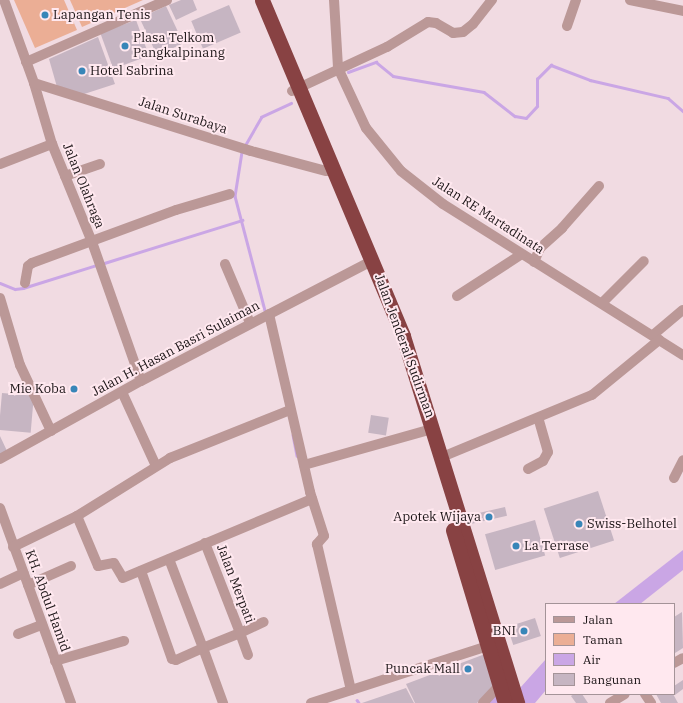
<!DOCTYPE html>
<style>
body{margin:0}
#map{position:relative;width:683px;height:703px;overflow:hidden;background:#f1dbe2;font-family:"IBM Plex Serif",serif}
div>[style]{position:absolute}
.green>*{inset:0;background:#ebae95}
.water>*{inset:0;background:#caa6e5}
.stream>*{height:2.5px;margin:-1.25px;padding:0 1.25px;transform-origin:1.25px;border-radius:1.25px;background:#caa6e5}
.building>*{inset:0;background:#c6b5c2;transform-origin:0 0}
.minor>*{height:10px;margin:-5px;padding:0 5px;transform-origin:5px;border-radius:5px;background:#bb9897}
.highway>*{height:15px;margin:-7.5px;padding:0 7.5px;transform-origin:7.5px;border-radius:7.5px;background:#884243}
.dots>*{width:11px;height:11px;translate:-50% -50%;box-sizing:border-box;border:2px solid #ffe8ef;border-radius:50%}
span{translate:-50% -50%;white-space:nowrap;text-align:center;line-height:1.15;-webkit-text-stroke:4px #ffe8ef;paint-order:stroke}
.poi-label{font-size:13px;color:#1b1416}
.left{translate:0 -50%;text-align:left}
.right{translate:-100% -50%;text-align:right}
.street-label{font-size:13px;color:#1b1416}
.legend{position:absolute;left:545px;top:603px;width:130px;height:92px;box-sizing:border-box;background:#ffe8ef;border:1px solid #a49398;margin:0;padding:5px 7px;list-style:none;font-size:12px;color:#1b1416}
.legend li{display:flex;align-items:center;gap:8px;height:20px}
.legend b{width:20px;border:1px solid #a49398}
</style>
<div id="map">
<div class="green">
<div style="clip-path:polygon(14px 0,64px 0,77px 30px,35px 48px)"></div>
<div style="clip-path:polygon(70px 0,143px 0,82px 27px)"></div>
</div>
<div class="water">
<div style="clip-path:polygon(683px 550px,683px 570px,640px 604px,614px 604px)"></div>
<div style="clip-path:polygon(546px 659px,546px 690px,535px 703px,489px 703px,495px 695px,520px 688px)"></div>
</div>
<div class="stream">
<div style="left:348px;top:72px;width:30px;rotate:-20deg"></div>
<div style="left:376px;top:62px;width:22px;rotate:39deg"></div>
<div style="left:393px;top:76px;width:92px;rotate:10deg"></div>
<div style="left:484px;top:92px;width:39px;rotate:38deg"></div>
<div style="left:515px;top:116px;width:11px;rotate:10deg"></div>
<div style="left:526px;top:118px;width:16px;rotate:-47deg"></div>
<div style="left:537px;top:106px;width:27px;rotate:-90deg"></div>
<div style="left:537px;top:79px;width:20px;rotate:-45deg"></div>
<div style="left:551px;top:65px;width:42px;rotate:21deg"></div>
<div style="left:590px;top:80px;width:80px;rotate:13deg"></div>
<div style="left:668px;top:98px;width:20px;rotate:41deg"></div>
<div style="left:244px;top:147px;width:34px;rotate:-60deg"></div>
<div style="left:261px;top:117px;width:33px;rotate:-25deg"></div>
<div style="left:242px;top:152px;width:45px;rotate:99deg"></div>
<div style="left:235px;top:196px;width:122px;rotate:75.3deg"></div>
<div style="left:101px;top:264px;width:148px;rotate:-17.3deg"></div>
<div style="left:0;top:283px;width:16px;rotate:22deg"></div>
<div style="left:15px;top:289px;width:8px;rotate:-7deg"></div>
<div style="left:23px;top:288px;width:77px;rotate:-17.3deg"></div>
<div style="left:293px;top:435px;width:21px;rotate:79deg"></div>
<div style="left:357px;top:700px;width:4px;rotate:56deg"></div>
</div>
<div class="building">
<div style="clip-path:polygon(181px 0,193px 0,197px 10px,176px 20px,169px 5px)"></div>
<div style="left:229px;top:5px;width:30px;height:41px;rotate:67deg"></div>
<div style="left:166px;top:6px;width:41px;height:29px;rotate:65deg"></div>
<div style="left:136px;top:20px;width:38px;height:38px;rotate:70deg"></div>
<div style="clip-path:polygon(98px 37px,115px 84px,78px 96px,57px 87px,49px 59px)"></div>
<div style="left:2px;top:393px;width:32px;height:37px;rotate:5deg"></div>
<div style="left:371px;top:415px;width:18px;height:18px;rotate:9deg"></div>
<div style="clip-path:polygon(0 436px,7px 451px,0 455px)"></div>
<div style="left:598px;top:491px;width:52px;height:57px;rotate:72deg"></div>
<div style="left:505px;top:507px;width:9px;height:36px;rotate:77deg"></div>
<div style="left:535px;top:520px;width:37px;height:52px;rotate:74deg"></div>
<div style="clip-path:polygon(682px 612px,683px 648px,675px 653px,674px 617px)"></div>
<div style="left:535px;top:618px;width:19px;height:29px;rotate:72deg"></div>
<div style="clip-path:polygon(485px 654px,495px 687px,477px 703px,415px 703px,406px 684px)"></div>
<div style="clip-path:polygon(683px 680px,683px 689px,675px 695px,674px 686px)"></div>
<div style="clip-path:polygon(406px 688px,414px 703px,362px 703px)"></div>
<div style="clip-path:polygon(574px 694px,582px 694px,588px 703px,576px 703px,571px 696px)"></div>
<div style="clip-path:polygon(656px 694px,673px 694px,678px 703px,661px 703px)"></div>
</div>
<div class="minor">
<div style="left:4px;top:0;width:88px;rotate:70.1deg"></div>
<div style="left:34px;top:83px;width:64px;rotate:73.6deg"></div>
<div style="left:52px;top:144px;width:106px;rotate:67.8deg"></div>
<div style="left:92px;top:242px;width:147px;rotate:70.6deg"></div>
<div style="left:334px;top:0;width:68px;rotate:86.6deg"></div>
<div style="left:338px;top:68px;width:66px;rotate:65deg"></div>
<div style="left:366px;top:128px;width:55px;rotate:50.9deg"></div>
<div style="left:401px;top:171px;width:53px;rotate:38.2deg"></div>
<div style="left:443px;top:204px;width:284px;rotate:32.2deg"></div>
<div style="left:630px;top:0;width:54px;rotate:11.7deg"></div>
<div style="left:567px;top:26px;width:28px;rotate:-71deg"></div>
<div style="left:26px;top:62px;width:154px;rotate:-23.7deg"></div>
<div style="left:34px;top:83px;width:227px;rotate:17.4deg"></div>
<div style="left:251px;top:151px;width:78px;rotate:14.9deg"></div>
<div style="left:292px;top:91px;width:105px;rotate:-24.9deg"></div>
<div style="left:387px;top:47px;width:48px;rotate:-31.4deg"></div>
<div style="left:428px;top:22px;width:8px;rotate:7deg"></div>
<div style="left:436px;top:23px;width:20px;rotate:30deg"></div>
<div style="left:453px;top:33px;width:10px;rotate:-6deg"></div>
<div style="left:463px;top:32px;width:13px;rotate:-39deg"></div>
<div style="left:473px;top:24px;width:31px;rotate:-52deg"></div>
<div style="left:0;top:164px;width:56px;rotate:-21deg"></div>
<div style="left:65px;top:176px;width:37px;rotate:-19deg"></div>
<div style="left:534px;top:262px;width:15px;rotate:-67deg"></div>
<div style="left:540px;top:248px;width:30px;rotate:-42deg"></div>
<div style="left:562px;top:228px;width:56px;rotate:-48.6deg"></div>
<div style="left:225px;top:264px;width:64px;rotate:67deg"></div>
<div style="left:25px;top:283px;width:17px;rotate:-80deg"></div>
<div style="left:28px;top:266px;width:5px;rotate:-37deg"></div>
<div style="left:32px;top:263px;width:153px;rotate:-20.2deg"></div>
<div style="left:176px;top:210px;width:56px;rotate:-16.5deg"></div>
<div style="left:457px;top:296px;width:77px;rotate:-32.9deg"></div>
<div style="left:0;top:298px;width:70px;rotate:73.4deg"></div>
<div style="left:20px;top:365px;width:73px;rotate:64.8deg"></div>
<div style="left:602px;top:303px;width:59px;rotate:-45deg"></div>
<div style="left:269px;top:314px;width:183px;rotate:77deg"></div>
<div style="left:310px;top:492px;width:46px;rotate:72.3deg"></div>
<div style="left:324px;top:536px;width:11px;rotate:131deg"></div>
<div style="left:317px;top:544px;width:150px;rotate:76.9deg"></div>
<div style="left:653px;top:335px;width:39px;rotate:-40deg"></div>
<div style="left:122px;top:392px;width:81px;rotate:65.3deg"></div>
<div style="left:442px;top:457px;width:162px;rotate:-22.5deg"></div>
<div style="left:592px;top:395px;width:87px;rotate:-39.4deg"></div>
<div style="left:0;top:459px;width:161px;rotate:-29deg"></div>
<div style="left:141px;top:381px;width:254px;rotate:-27.5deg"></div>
<div style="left:304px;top:465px;width:126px;rotate:-15.7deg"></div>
<div style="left:528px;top:469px;width:17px;rotate:-28deg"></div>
<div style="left:543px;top:461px;width:10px;rotate:-61deg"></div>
<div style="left:548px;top:452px;width:35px;rotate:-106deg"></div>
<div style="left:674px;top:478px;width:20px;rotate:-63deg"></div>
<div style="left:0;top:508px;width:208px;rotate:70deg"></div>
<div style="left:77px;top:516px;width:54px;rotate:67.2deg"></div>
<div style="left:98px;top:566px;width:16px;rotate:-11deg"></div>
<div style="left:114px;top:563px;width:17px;rotate:59deg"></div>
<div style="left:123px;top:578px;width:205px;rotate:-22.7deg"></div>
<div style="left:205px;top:543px;width:97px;rotate:68.7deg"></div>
<div style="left:240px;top:633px;width:40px;rotate:158deg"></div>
<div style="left:203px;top:648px;width:59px;rotate:70deg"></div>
<div style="left:13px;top:547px;width:71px;rotate:-25.8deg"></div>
<div style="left:77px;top:516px;width:110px;rotate:-31.9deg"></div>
<div style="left:170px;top:458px;width:129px;rotate:-21.8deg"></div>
<div style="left:141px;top:571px;width:93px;rotate:70.6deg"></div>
<div style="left:172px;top:659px;width:4px;rotate:14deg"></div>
<div style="left:176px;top:660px;width:30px;rotate:-24deg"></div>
<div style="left:203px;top:648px;width:95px;rotate:-110.9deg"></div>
<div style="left:0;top:584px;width:26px;rotate:-25deg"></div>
<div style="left:28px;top:585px;width:47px;rotate:-23.8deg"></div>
<div style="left:18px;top:634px;width:26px;rotate:-21deg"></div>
<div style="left:248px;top:655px;width:23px;rotate:-110deg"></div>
<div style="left:240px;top:633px;width:26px;rotate:-25deg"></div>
<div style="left:55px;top:661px;width:72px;rotate:-16.2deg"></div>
<div style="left:674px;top:663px;width:10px;rotate:-29deg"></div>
<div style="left:645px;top:694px;width:11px;rotate:56deg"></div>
<div style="left:311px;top:703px;width:185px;rotate:-17.9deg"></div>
<div style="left:483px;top:703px;width:23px;rotate:-47deg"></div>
<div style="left:610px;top:703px;width:17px;rotate:-31deg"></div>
</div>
<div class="highway">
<div style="left:262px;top:0;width:364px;rotate:67.2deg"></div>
<div style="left:403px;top:336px;width:384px;rotate:72.7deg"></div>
<div style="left:453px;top:530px;width:181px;rotate:73.3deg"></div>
</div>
<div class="dots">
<div style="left:45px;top:15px;background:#3886b8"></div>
<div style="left:125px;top:46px;background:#3886b8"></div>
<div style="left:82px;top:71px;background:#3886b8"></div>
<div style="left:74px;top:389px;background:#3886b8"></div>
<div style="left:489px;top:517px;background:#3886b8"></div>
<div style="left:579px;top:524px;background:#3886b8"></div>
<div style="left:516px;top:546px;background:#3886b8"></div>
<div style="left:524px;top:631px;background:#3886b8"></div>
<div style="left:468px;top:669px;background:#3886b8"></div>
</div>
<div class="poi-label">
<span class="left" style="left:53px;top:15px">Lapangan Tenis</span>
<span class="left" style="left:133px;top:46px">Plasa Telkom<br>Pangkalpinang</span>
<span class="left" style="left:90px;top:71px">Hotel Sabrina</span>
<span class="right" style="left:66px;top:389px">Mie Koba</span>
<span class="right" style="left:481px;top:517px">Apotek Wijaya</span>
<span class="left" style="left:587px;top:524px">Swiss-Belhotel</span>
<span class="left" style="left:524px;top:546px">La Terrase</span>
<span class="right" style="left:516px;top:631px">BNI</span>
<span class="right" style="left:460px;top:669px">Puncak Mall</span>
</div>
<div class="street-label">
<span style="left:183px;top:116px;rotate:18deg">Jalan Surabaya</span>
<span style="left:83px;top:186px;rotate:68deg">Jalan Olahraga</span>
<span style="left:488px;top:216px;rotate:33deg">Jalan RE Martadinata</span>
<span style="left:404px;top:346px;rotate:70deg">Jalan Jenderal Sudirman</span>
<span style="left:176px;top:349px;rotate:-28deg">Jalan H. Hasan Basri Sulaiman</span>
<span style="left:235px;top:584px;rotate:69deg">Jalan Merpati</span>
<span style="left:47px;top:601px;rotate:70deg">KH. Abdul Hamid</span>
</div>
<ul class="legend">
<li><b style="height:5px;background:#bb9897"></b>Jalan</li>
<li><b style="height:11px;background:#ebae95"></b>Taman</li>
<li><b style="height:11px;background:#caa6e5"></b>Air</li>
<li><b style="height:11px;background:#c6b5c2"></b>Bangunan</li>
</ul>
</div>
